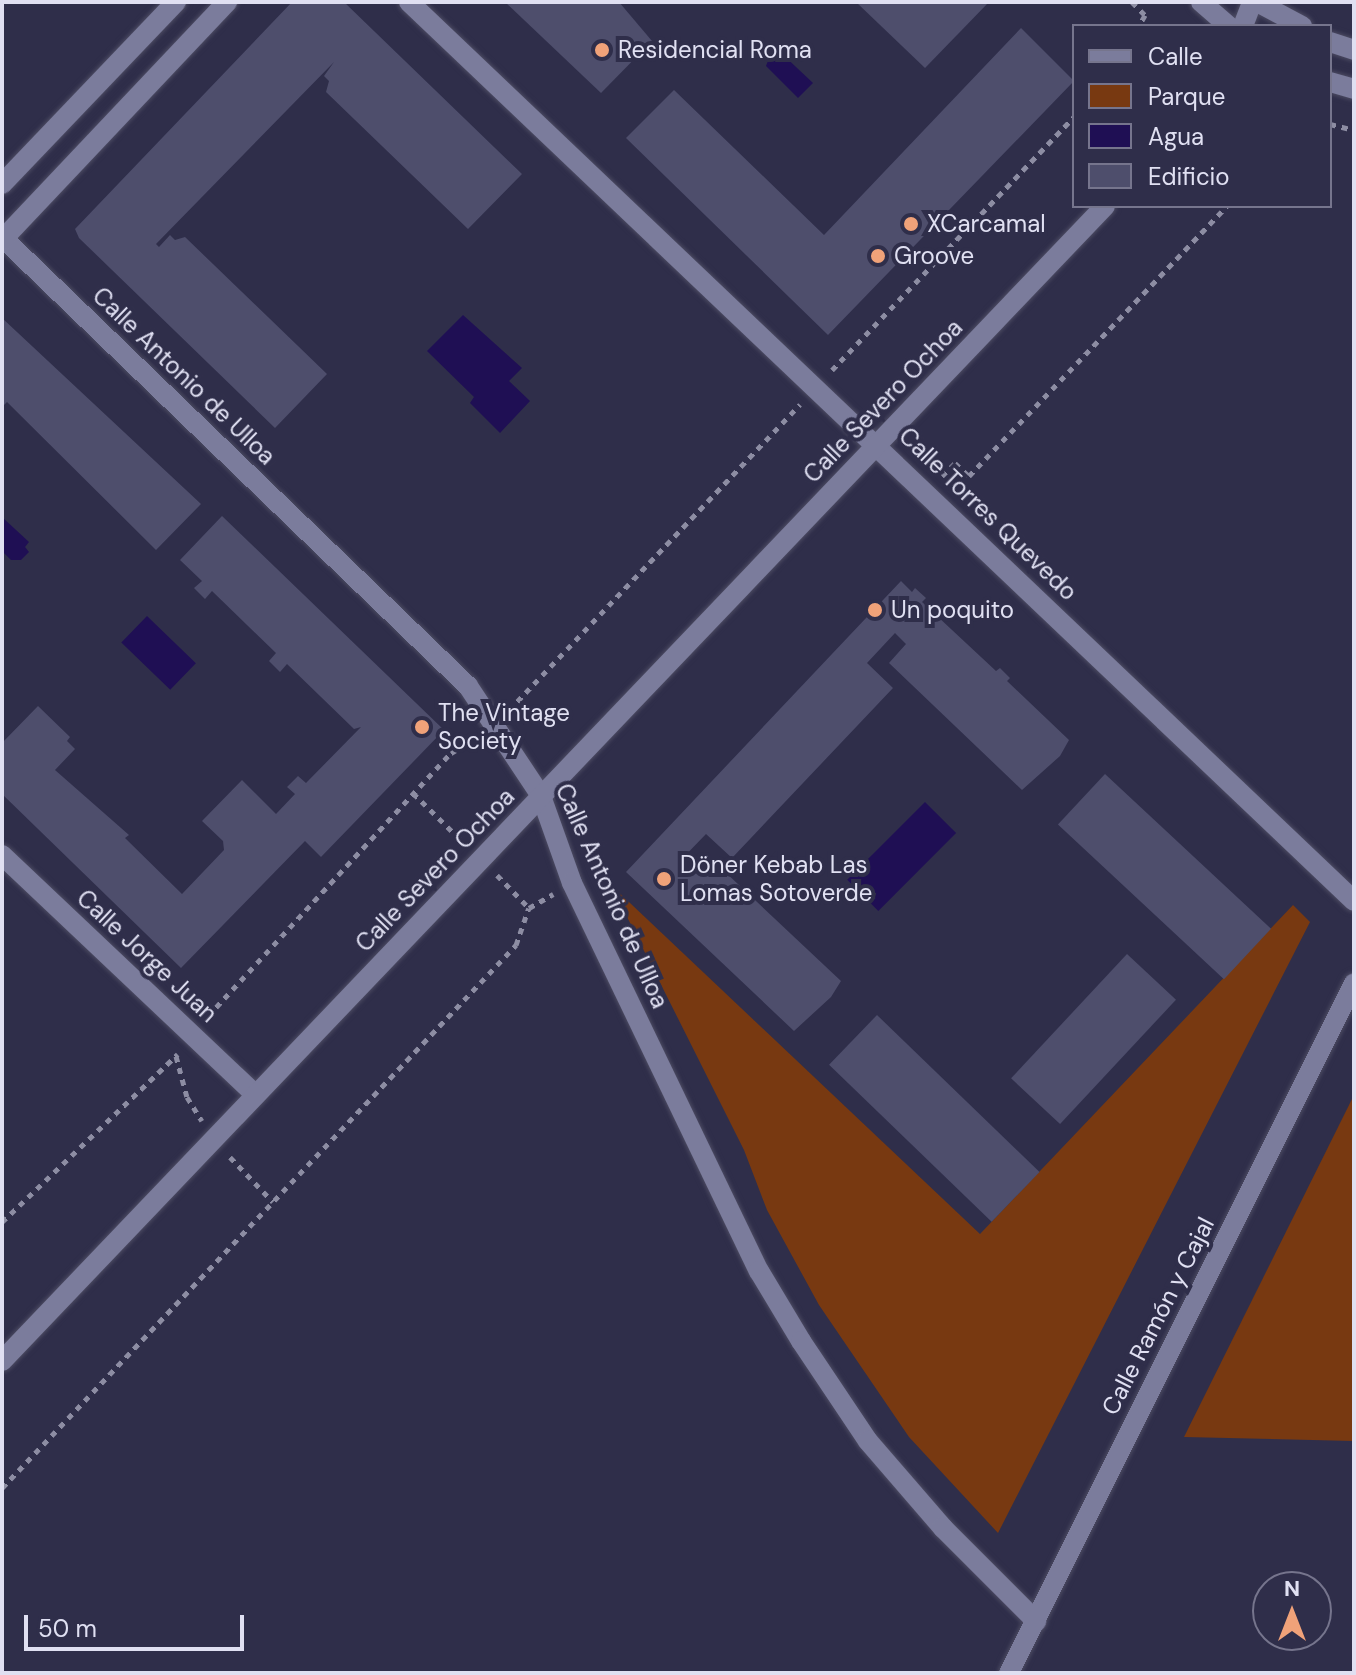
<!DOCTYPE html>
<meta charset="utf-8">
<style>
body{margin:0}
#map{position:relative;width:1356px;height:1675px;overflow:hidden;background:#2f2e4a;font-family:"DM Sans",sans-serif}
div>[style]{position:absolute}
.green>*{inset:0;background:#783911}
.water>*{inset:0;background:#1f0f54;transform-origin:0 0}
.building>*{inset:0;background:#4e4e6c;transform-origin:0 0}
.path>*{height:5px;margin-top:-2.5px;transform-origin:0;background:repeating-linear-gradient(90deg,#8d8da3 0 6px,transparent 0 12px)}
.roads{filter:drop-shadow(0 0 2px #4c4b62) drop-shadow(0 0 2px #4c4b62)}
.street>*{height:20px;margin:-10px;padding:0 10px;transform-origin:10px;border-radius:10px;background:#7b7c9c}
.secondary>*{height:20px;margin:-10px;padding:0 10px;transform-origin:10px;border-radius:10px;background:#7b7c9c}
.dots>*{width:22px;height:22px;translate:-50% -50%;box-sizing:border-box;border:4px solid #2f2e4a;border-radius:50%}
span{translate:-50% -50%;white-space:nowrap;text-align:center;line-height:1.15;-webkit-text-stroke:8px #2f2e4a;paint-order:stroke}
.poi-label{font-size:24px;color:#e0e0f2}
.left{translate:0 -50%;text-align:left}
.street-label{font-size:24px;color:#e0e0f2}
.frame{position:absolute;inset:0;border:4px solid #e0e0f2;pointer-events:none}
.legend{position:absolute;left:1072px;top:24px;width:260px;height:184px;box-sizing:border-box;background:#2f2e4a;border:2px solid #76758d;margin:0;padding:10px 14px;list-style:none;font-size:24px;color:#e0e0f2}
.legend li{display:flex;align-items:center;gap:16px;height:40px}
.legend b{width:40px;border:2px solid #76758d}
.north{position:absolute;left:1252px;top:1571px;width:80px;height:80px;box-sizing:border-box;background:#2f2e4a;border:2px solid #76758d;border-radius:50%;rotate:0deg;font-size:22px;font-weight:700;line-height:32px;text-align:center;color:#e0e0f2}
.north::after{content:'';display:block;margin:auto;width:28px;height:36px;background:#f0a279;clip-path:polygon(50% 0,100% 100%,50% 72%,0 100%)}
.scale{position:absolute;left:24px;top:1615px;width:220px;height:36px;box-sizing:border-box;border:4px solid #e0e0f2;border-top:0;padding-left:10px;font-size:24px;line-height:28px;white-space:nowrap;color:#e0e0f2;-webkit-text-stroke:6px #2f2e4a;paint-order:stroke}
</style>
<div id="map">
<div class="green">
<div style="clip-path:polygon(611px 885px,980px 1234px,1293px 905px,1310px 922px,998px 1533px,909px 1437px,819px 1305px,767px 1210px,744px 1150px)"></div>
<div style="clip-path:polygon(1354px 1095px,1354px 1441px,1184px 1437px)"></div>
</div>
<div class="water">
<div style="clip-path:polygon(772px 50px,779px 51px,813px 83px,798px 98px,766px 66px)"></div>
<div style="clip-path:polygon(463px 315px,522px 368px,509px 381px,530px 401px,500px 433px,470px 403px,474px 397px,427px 351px)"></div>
<div style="clip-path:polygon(2px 517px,29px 542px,25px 547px,29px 552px,21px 560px,11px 560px,2px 551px)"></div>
<div style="left:147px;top:616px;width:68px;height:37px;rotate:44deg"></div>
<div style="left:925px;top:802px;width:44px;height:110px;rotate:45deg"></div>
</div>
<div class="building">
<div style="clip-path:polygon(292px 2px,344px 2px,522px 174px,468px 229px,326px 92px,329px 81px,324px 76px,334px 62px,156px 244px,159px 247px,170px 235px,175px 240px,185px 237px,327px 374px,275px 428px,79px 238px,75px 229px)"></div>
<div style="clip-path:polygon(505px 2px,619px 2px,652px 41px,601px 93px)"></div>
<div style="clip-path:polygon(856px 2px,989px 2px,925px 68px)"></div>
<div style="clip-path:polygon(1021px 28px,1074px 81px,828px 335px,626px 138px,674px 90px,824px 235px)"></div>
<div style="clip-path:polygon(2px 318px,201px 504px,156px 550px,7px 402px,2px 407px)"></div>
<div style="clip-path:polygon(222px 516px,444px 730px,321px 857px,305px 841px,181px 968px,2px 794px,2px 743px,38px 706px,70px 737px,67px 741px,75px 749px,55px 770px,129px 835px,125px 838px,182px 894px,224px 850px,223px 841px,202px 821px,242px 780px,276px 814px,295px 794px,287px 787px,298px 776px,306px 783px,361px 727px,354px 729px,287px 664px,280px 672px,269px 661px,276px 653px,212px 591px,205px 599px,194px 588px,202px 581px,180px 560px)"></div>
<div style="clip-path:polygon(901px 581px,912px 592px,915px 588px,926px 598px,922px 602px,996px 671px,1000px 668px,1010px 678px,1007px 681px,1069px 740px,1060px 756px,1022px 790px,889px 663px,906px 644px,895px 633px,867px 663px,893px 688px,732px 858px,706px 834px,678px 863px,689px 874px,707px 855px,841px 981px,831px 997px,794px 1031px,626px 872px)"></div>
<div style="left:1105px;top:774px;width:227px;height:69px;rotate:43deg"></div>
<div style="left:1127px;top:954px;width:67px;height:170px;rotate:43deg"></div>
<div style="left:877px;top:1015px;width:226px;height:69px;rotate:44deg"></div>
</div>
<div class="path">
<div style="left:1132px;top:2px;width:18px;rotate:45deg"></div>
<div style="left:1145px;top:15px;width:13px;rotate:119deg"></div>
<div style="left:1330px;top:124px;width:25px;rotate:14deg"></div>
<div style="left:832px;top:370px;width:350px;rotate:-46.3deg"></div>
<div style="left:942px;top:476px;width:18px;rotate:-45deg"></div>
<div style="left:955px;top:463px;width:19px;rotate:43deg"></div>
<div style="left:969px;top:476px;width:373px;rotate:-46.3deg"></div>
<div style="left:509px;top:710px;width:422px;rotate:-46.4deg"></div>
<div style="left:413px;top:793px;width:71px;rotate:44.4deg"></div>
<div style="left:497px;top:875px;width:46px;rotate:45.9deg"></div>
<div style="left:529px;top:908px;width:28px;rotate:-30deg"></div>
<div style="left:208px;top:1016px;width:358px;rotate:-47.3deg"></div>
<div style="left:451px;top:753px;width:27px;rotate:-31deg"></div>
<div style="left:176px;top:1056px;width:42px;rotate:75deg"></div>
<div style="left:187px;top:1097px;width:28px;rotate:58deg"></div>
<div style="left:230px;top:1157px;width:62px;rotate:46.3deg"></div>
<div style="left:2px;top:1222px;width:243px;rotate:-43.7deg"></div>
<div style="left:2px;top:1488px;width:748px;rotate:-46.57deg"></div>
<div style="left:516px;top:945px;width:39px;rotate:-71deg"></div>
</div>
<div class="roads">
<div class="street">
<div style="left:409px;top:2px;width:1304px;rotate:43.57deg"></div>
<div style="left:1201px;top:2px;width:37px;rotate:41deg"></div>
<div style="left:1257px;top:2px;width:51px;rotate:28.1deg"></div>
<div style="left:1243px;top:26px;width:26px;rotate:-69deg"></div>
<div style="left:1330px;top:42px;width:25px;rotate:18deg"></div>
<div style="left:1330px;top:82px;width:25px;rotate:16deg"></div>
<div style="left:2px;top:184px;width:252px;rotate:-46.3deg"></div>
<div style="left:2px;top:237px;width:647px;rotate:43.94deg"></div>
<div style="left:468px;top:686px;width:132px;rotate:56.4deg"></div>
<div style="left:541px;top:796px;width:92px;rotate:70.4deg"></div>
<div style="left:572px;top:883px;width:431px;rotate:64.3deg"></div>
<div style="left:759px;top:1271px;width:82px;rotate:59deg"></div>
<div style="left:801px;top:1341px;width:120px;rotate:56.2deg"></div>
<div style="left:868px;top:1441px;width:115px;rotate:49.2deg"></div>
<div style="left:943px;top:1528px;width:132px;rotate:45deg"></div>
<div style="left:2px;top:240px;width:328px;rotate:-46.6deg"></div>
<div style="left:2px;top:855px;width:349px;rotate:43.4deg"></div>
<div style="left:2px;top:1361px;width:1597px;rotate:-46.32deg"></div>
</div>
<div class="secondary">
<div style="left:1009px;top:1673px;width:771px;rotate:-63.43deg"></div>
</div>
</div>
<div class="dots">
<div style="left:602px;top:50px;background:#f0a279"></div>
<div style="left:911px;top:224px;background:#f0a279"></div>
<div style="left:878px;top:256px;background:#f0a279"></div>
<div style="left:875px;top:610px;background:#f0a279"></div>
<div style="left:422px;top:727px;background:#f0a279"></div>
<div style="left:664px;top:879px;background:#f0a279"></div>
</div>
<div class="poi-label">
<span class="left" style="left:618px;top:50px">Residencial Roma</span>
<span class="left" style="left:927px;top:224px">XCarcamal</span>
<span class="left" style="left:894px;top:256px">Groove</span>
<span class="left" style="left:891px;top:610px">Un poquito</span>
<span class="left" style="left:438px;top:727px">The Vintage<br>Society</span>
<span class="left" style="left:680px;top:879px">Döner Kebab Las<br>Lomas Sotoverde</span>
</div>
<div class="street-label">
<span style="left:184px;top:376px;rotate:44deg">Calle Antonio de Ulloa</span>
<span style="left:883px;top:401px;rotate:-46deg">Calle Severo Ochoa</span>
<span style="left:988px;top:514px;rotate:44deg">Calle Torres Quevedo</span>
<span style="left:435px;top:870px;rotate:-46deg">Calle Severo Ochoa</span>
<span style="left:612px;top:896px;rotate:66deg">Calle Antonio de Ulloa</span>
<span style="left:147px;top:956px;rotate:43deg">Calle Jorge Juan</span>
<span style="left:1158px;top:1316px;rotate:-63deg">Calle Ramón y Cajal</span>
</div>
<div class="frame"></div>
<ul class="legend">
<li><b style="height:10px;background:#7b7c9c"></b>Calle</li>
<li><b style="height:22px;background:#783911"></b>Parque</li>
<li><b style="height:22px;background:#1f0f54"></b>Agua</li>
<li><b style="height:22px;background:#4e4e6c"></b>Edificio</li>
</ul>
<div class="north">N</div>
<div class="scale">50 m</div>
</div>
